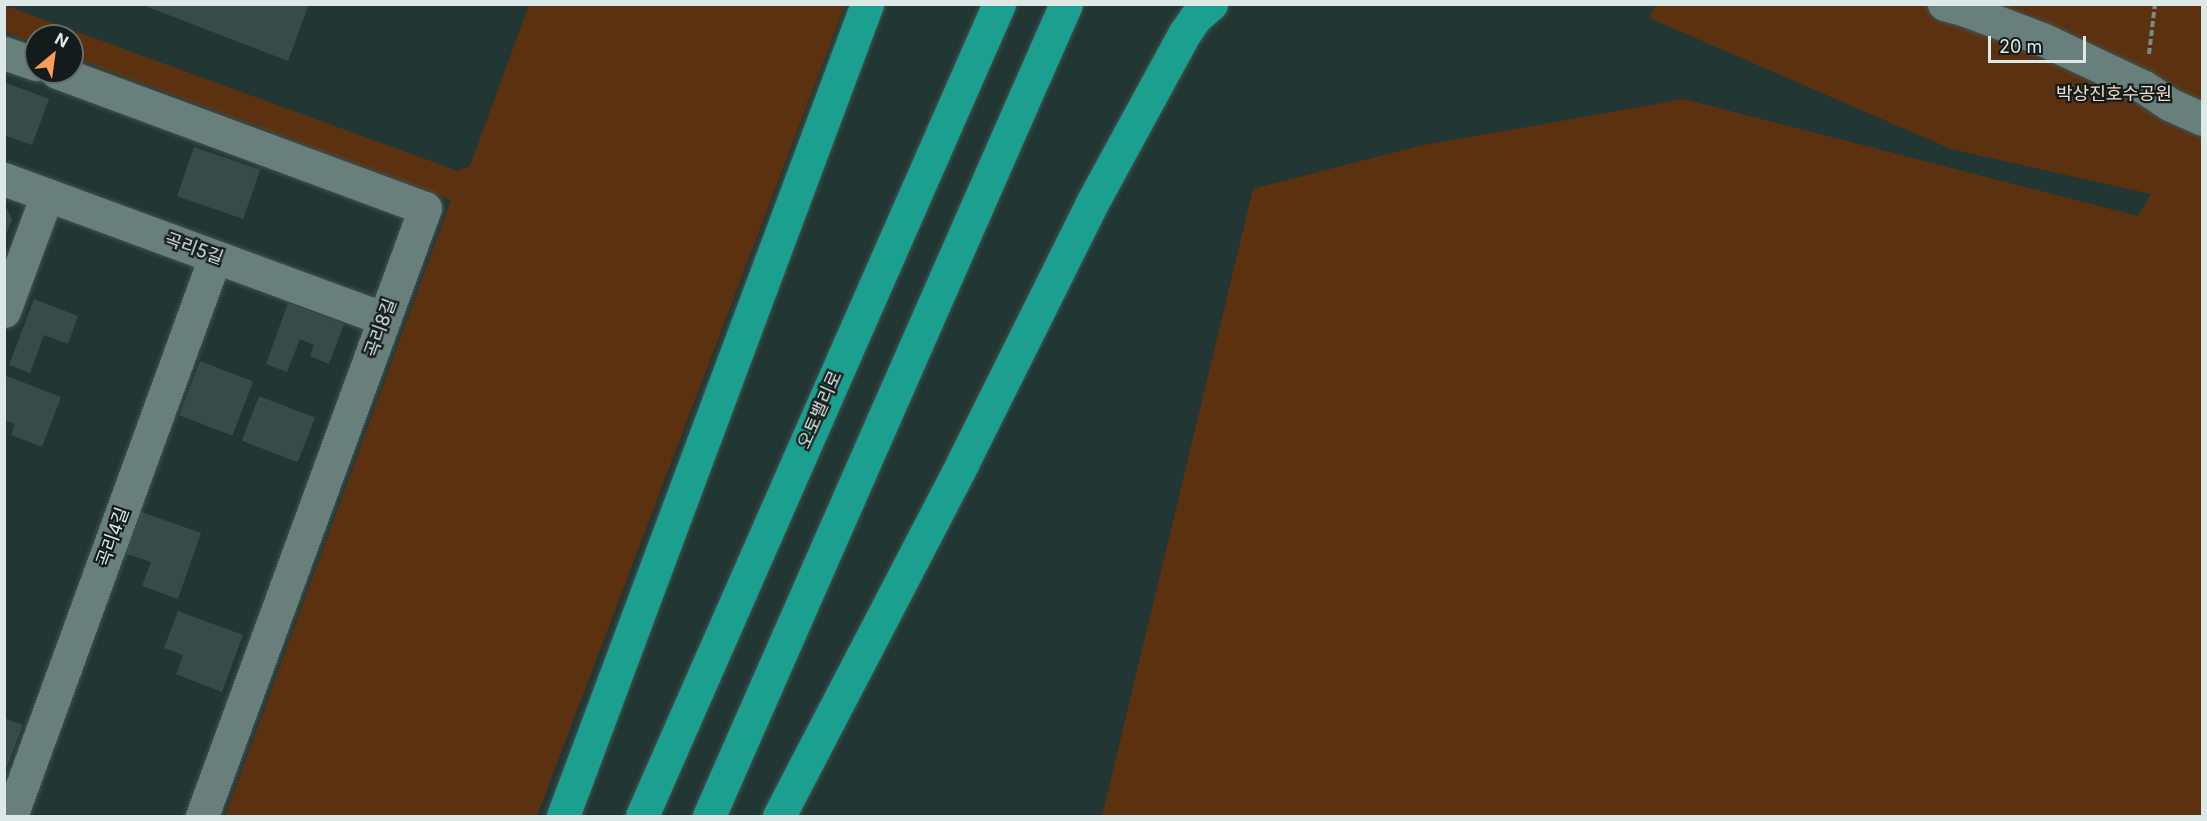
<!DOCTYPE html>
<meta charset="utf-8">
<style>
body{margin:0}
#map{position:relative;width:2207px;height:821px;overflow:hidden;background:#223633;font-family:Inter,"Noto Sans KR",sans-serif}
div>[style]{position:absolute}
.green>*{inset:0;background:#5c3110}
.building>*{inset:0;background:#374c48;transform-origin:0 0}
.path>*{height:4px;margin-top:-2px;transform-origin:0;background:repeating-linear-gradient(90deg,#7a8a87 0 6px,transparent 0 9px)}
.roads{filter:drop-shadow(0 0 2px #405350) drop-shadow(0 0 2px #405350)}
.minor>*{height:33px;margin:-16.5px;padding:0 16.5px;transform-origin:16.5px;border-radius:16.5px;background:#697f7b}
.highway>*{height:33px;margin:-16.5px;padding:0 16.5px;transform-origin:16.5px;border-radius:16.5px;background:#1ba090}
span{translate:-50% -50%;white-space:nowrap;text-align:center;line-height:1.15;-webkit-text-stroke:4.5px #131c1a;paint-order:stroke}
.park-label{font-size:18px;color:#f0dbcd}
.street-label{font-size:18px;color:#dce9e6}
.frame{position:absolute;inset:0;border:6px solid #dce9e6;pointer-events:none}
.north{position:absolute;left:24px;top:24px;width:60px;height:60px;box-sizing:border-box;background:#131c1a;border:2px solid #636e6c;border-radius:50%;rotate:29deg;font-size:16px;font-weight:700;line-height:24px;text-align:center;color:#dce9e6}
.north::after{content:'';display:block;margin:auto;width:21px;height:27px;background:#fd9c56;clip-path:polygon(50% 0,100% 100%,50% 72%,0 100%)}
.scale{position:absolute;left:1988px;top:36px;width:98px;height:27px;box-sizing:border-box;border:3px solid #dce9e6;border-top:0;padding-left:8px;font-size:18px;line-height:21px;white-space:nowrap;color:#dce9e6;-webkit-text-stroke:4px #131c1a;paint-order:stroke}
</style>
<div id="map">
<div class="green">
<div style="clip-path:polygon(1656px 4px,2202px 5px,2202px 816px,1102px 816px,1253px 189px,1419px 146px,1684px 99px,2138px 216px,2151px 194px,1951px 149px,1649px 18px)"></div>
<div style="clip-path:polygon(4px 5px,458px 171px,470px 166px,529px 5px,845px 5px,537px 816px,225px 816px,451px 200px,72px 57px,72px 36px,36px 36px,36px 44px,5px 32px)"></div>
</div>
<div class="building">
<div style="clip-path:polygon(140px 4px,309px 4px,288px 61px)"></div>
<div style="clip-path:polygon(4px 82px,49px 99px,32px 145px,4px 135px)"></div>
<div style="left:194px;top:147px;width:70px;height:52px;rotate:19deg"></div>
<div style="clip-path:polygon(4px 204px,12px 219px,5px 237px,4px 237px)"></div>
<div style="clip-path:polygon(34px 299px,78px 316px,68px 344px,44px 335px,30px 373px,9px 365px)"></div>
<div style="clip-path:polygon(288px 303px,344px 324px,329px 364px,310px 356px,314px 345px,300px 339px,287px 372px,266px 364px)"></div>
<div style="left:200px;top:361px;width:57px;height:58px;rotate:21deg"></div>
<div style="clip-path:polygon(4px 375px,61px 397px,42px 447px,11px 435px,15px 424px,4px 420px)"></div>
<div style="left:259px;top:396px;width:60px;height:48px;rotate:21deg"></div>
<div style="clip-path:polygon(136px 510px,201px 533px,178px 599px,142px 586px,151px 562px,121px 552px)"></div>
<div style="clip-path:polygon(178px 611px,243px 635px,222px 692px,176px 674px,183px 655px,164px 648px)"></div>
<div style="clip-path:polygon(4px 718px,23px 725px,7px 767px,4px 766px)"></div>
</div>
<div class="path">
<div style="left:2149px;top:54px;width:50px;rotate:-83.2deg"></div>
</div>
<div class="roads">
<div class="minor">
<div style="left:1944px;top:4px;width:23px;rotate:15deg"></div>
<div style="left:1966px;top:10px;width:81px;rotate:20.9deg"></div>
<div style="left:2042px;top:39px;width:113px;rotate:25.2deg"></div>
<div style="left:2144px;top:87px;width:30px;rotate:34deg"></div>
<div style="left:2169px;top:104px;width:36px;rotate:24deg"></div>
<div style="left:4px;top:53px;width:34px;rotate:19deg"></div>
<div style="left:57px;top:72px;width:392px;rotate:20.3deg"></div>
<div style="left:425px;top:208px;width:648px;rotate:110.14deg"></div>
<div style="left:4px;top:179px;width:405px;rotate:20.2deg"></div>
<div style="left:4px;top:311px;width:124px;rotate:-69.7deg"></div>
<div style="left:11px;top:816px;width:595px;rotate:-69.95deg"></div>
</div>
<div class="highway">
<div style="left:563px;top:816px;width:867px;rotate:-69.47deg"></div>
<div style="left:642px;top:816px;width:887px;rotate:-66.27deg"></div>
<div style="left:709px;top:816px;width:887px;rotate:-66.27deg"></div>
<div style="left:779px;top:816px;width:399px;rotate:-62.5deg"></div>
<div style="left:963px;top:462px;width:289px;rotate:-63.5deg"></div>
<div style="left:1092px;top:203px;width:192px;rotate:-61.4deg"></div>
<div style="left:1184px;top:34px;width:21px;rotate:-55deg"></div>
<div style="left:1196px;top:17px;width:20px;rotate:-41deg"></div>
</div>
</div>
<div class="park-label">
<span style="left:2114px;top:94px">박상진호수공원</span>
</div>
<div class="street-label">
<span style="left:194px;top:249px;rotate:20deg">곡리5길</span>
<span style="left:381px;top:328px;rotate:-70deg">곡리8길</span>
<span style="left:820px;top:410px;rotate:-66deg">오토밸리로</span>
<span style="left:113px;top:537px;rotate:-70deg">곡리4길</span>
</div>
<div class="frame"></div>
<div class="north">N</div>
<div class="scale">20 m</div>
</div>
